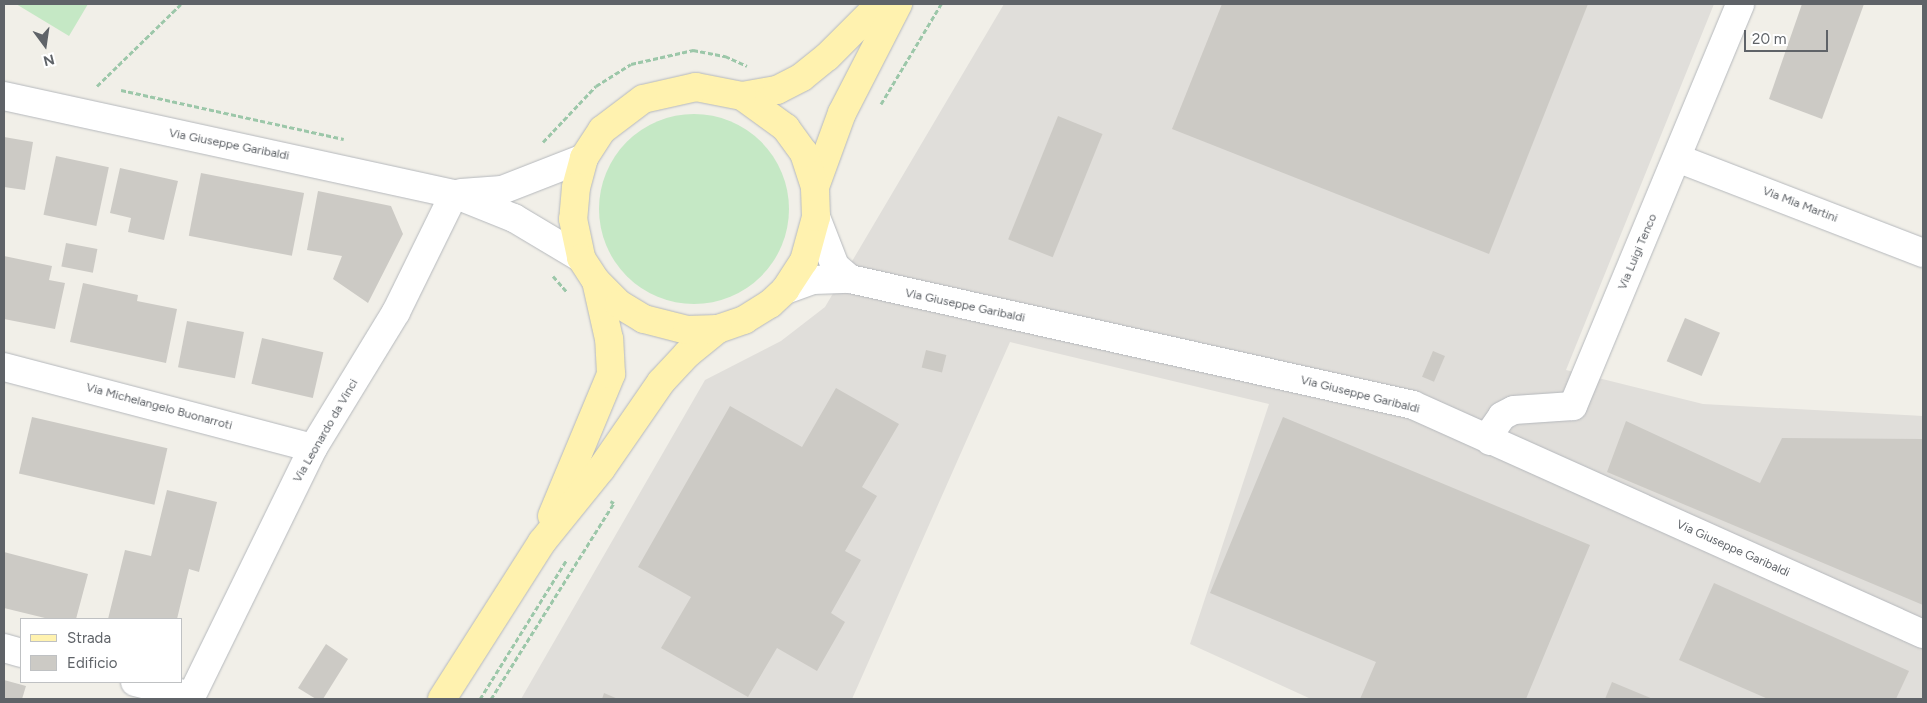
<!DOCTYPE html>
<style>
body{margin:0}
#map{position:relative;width:1927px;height:703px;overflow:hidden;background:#f1efe8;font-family:Figtree,sans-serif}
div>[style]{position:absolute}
.industrial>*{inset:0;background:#e0deda}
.green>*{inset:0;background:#c5e8c5}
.round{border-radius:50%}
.building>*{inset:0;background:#cccac5;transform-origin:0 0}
.path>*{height:3px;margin-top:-1.5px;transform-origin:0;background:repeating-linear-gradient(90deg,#9cc7a9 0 5px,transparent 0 7.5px)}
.roads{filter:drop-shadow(0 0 1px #b5b8bc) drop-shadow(0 0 1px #b5b8bc)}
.minor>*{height:28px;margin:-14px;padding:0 14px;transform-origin:14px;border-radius:14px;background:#fff}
.major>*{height:28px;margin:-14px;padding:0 14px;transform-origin:14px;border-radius:14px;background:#fff2af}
span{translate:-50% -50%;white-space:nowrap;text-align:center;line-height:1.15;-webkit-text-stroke:4px #fff;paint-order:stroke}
.street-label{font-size:12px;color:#5f6368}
.frame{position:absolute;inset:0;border:5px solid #5f6368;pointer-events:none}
.legend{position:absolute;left:20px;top:618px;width:162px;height:65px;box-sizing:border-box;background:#fff;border:1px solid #bfc1c3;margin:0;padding:6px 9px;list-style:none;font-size:15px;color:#5f6368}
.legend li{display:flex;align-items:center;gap:10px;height:25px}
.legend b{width:25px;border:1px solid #bfc1c3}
.north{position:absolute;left:20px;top:20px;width:50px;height:50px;-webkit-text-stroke:4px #fff;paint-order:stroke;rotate:166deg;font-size:14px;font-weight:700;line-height:20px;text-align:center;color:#5f6368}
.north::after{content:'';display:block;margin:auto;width:18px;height:22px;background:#5f6368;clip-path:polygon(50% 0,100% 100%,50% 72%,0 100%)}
.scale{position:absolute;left:1744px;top:30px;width:84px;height:22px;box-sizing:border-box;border:2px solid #5f6368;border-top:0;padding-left:6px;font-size:15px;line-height:18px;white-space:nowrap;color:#5f6368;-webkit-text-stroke:4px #fff;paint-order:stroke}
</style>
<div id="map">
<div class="industrial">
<div style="clip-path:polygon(1004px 4px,1714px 4px,1566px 370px,1703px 404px,1923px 416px,1923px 699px,1311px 699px,1190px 644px,1269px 404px,1010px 342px,852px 699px,521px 699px,705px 380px,781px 341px,825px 307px)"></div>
</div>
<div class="green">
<div style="clip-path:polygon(16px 4px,88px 4px,69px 36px)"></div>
<div class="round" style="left:599px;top:114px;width:190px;height:190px"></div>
</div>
<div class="building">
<div style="clip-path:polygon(1222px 4px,1588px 4px,1489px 254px,1172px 129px)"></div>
<div style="clip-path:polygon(1802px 4px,1864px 4px,1822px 119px,1769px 99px)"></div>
<div style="left:1058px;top:116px;width:48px;height:133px;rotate:22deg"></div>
<div style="clip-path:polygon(4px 137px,33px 142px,25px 190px,4px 187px)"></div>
<div style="left:56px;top:156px;width:54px;height:60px;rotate:12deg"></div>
<div style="clip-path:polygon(120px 168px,178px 181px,164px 240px,128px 232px,131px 218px,110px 213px)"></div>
<div style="left:201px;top:173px;width:105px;height:64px;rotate:11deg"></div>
<div style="clip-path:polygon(318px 191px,391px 206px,403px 234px,368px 303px,333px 279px,342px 256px,307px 250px)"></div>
<div style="left:66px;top:243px;width:32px;height:24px;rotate:11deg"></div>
<div style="clip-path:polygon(4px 256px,52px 266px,49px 280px,65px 283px,55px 329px,4px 319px)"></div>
<div style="clip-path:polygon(83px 283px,138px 295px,137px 301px,177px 309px,166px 363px,70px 342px)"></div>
<div style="left:1685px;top:318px;width:38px;height:47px;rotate:23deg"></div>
<div style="left:187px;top:321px;width:58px;height:47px;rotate:11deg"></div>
<div style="left:262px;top:338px;width:63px;height:47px;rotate:13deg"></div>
<div style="left:926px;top:350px;width:21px;height:18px;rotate:14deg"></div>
<div style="left:1433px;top:351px;width:13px;height:28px;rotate:23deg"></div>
<div style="clip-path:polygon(836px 388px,899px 424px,862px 487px,877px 496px,845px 551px,861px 560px,831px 613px,845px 622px,817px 671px,777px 648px,748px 697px,661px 648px,691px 597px,638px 567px,730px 406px,802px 447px)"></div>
<div style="left:32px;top:417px;width:139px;height:58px;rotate:13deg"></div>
<div style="clip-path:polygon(1283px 417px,1590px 545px,1526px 699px,1360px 699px,1376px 662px,1210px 593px)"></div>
<div style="clip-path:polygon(1626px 421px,1760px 483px,1782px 438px,1923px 439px,1923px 605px,1607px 472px)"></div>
<div style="clip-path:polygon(167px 490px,217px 502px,199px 572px,189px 569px,177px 619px,108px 619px,125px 550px,151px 556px)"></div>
<div style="clip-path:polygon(4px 552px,88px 574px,76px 619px,49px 619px,4px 608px)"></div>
<div style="clip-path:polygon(1714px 583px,1909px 671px,1896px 699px,1768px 699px,1679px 660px)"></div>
<div style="clip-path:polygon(326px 644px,348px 659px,323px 699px,316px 699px,298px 688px)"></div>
<div style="clip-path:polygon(4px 680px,26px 686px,22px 699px,4px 699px)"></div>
<div style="clip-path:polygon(1612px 682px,1653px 699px,1605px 699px)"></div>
<div style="clip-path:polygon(604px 693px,618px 699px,602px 699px)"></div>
</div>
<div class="path">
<div style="left:97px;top:86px;width:117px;rotate:-44.3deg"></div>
<div style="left:121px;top:90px;width:228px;rotate:12.4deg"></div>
<div style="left:881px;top:104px;width:117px;rotate:-59deg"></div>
<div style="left:543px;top:142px;width:77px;rotate:-46.6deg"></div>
<div style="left:596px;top:86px;width:41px;rotate:-32.2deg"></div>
<div style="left:631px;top:64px;width:64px;rotate:-12.7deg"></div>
<div style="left:693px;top:50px;width:33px;rotate:11deg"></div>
<div style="left:725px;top:56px;width:24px;rotate:24deg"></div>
<div style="left:553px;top:276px;width:21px;rotate:49deg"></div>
<div style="left:480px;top:699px;width:163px;rotate:-58.1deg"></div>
<div style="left:491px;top:699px;width:231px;rotate:-57.9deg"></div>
<div style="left:614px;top:503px;width:4px;rotate:-153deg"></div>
</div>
<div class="roads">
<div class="minor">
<div style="left:4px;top:96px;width:461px;rotate:12.3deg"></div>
<div style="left:454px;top:194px;width:65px;rotate:21.8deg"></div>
<div style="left:514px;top:218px;width:78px;rotate:30.8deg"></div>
<div style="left:1677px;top:158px;width:264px;rotate:21.1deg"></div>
<div style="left:461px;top:193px;width:41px;rotate:-4.2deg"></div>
<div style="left:502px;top:190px;width:88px;rotate:-21.3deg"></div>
<div style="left:816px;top:217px;width:53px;rotate:68.8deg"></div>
<div style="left:835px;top:266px;width:20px;rotate:41deg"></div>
<div style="left:785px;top:290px;width:30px;rotate:-20deg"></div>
<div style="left:813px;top:280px;width:37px;rotate:-2deg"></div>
<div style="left:850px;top:279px;width:577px;rotate:12.61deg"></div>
<div style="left:1413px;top:405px;width:559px;rotate:24.18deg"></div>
<div style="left:4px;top:367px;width:319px;rotate:14.7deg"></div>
<div style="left:1490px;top:441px;width:9px;rotate:-84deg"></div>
<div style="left:1491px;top:432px;width:19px;rotate:-55deg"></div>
<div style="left:1502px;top:416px;width:13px;rotate:-27deg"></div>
<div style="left:1514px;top:410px;width:59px;rotate:-3.9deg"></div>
<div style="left:1573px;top:406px;width:435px;rotate:-67.4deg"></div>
<div style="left:4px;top:648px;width:18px;rotate:16deg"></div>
<div style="left:135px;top:682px;width:58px;rotate:14deg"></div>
<div style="left:190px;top:699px;width:280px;rotate:-63.9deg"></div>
<div style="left:313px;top:448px;width:159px;rotate:-58.6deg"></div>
<div style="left:396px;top:312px;width:131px;rotate:-63.8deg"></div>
</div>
<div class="major">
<div style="left:742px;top:96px;width:36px;rotate:-10deg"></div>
<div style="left:777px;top:90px;width:28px;rotate:-27deg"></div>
<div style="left:802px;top:77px;width:32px;rotate:-39deg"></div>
<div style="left:827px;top:57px;width:75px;rotate:-45deg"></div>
<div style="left:815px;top:187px;width:79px;rotate:-70deg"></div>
<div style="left:842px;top:113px;width:123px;rotate:-62.8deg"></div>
<div style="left:552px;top:516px;width:154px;rotate:-67.4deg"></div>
<div style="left:611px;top:374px;width:35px;rotate:-93deg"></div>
<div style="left:609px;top:339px;width:59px;rotate:-102.6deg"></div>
<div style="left:442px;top:699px;width:186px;rotate:-57.5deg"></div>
<div style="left:542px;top:542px;width:94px;rotate:-51.1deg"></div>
<div style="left:601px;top:469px;width:106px;rotate:-55.4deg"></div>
<div style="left:661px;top:382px;width:38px;rotate:-47deg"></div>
<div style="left:687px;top:354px;width:40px;rotate:-39deg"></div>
<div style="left:718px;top:329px;width:28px;rotate:-19deg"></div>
<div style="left:744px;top:320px;width:31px;rotate:-32deg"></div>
<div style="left:770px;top:304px;width:21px;rotate:-43deg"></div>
<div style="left:785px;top:290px;width:35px;rotate:-57deg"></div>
<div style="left:804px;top:261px;width:46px;rotate:-74.7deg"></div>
<div style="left:816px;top:217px;width:30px;rotate:-92deg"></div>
<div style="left:815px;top:187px;width:36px;rotate:-108deg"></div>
<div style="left:804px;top:153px;width:31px;rotate:-126deg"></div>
<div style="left:786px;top:128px;width:54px;rotate:-144deg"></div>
<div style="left:742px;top:96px;width:47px;rotate:-168.9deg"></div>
<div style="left:696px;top:87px;width:54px;rotate:167.2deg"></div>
<div style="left:643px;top:99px;width:51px;rotate:142.9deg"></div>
<div style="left:602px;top:130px;width:33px;rotate:123deg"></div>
<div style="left:584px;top:158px;width:30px;rotate:105deg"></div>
<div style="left:576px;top:187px;width:32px;rotate:95deg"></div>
<div style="left:573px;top:219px;width:40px;rotate:78deg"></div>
<div style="left:581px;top:258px;width:27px;rotate:57deg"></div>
<div style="left:596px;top:281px;width:33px;rotate:45deg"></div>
<div style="left:619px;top:304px;width:29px;rotate:31deg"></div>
<div style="left:644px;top:319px;width:44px;rotate:14.3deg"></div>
<div style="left:687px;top:330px;width:31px;rotate:-2deg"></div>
</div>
</div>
<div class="street-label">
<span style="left:229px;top:145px;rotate:11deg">Via Giuseppe Garibaldi</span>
<span style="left:1800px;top:205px;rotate:21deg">Via Mia Martini</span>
<span style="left:1638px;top:252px;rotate:-67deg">Via Luigi Tenco</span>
<span style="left:965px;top:306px;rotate:12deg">Via Giuseppe Garibaldi</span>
<span style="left:1360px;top:395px;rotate:14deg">Via Giuseppe Garibaldi</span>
<span style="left:159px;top:407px;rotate:15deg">Via Michelangelo Buonarroti</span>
<span style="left:326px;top:431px;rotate:-60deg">Via Leonardo da Vinci</span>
<span style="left:1733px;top:549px;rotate:24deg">Via Giuseppe Garibaldi</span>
</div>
<div class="frame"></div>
<ul class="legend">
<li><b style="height:6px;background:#fff2af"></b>Strada</li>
<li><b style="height:14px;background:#cccac5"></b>Edificio</li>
</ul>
<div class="north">N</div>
<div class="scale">20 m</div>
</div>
